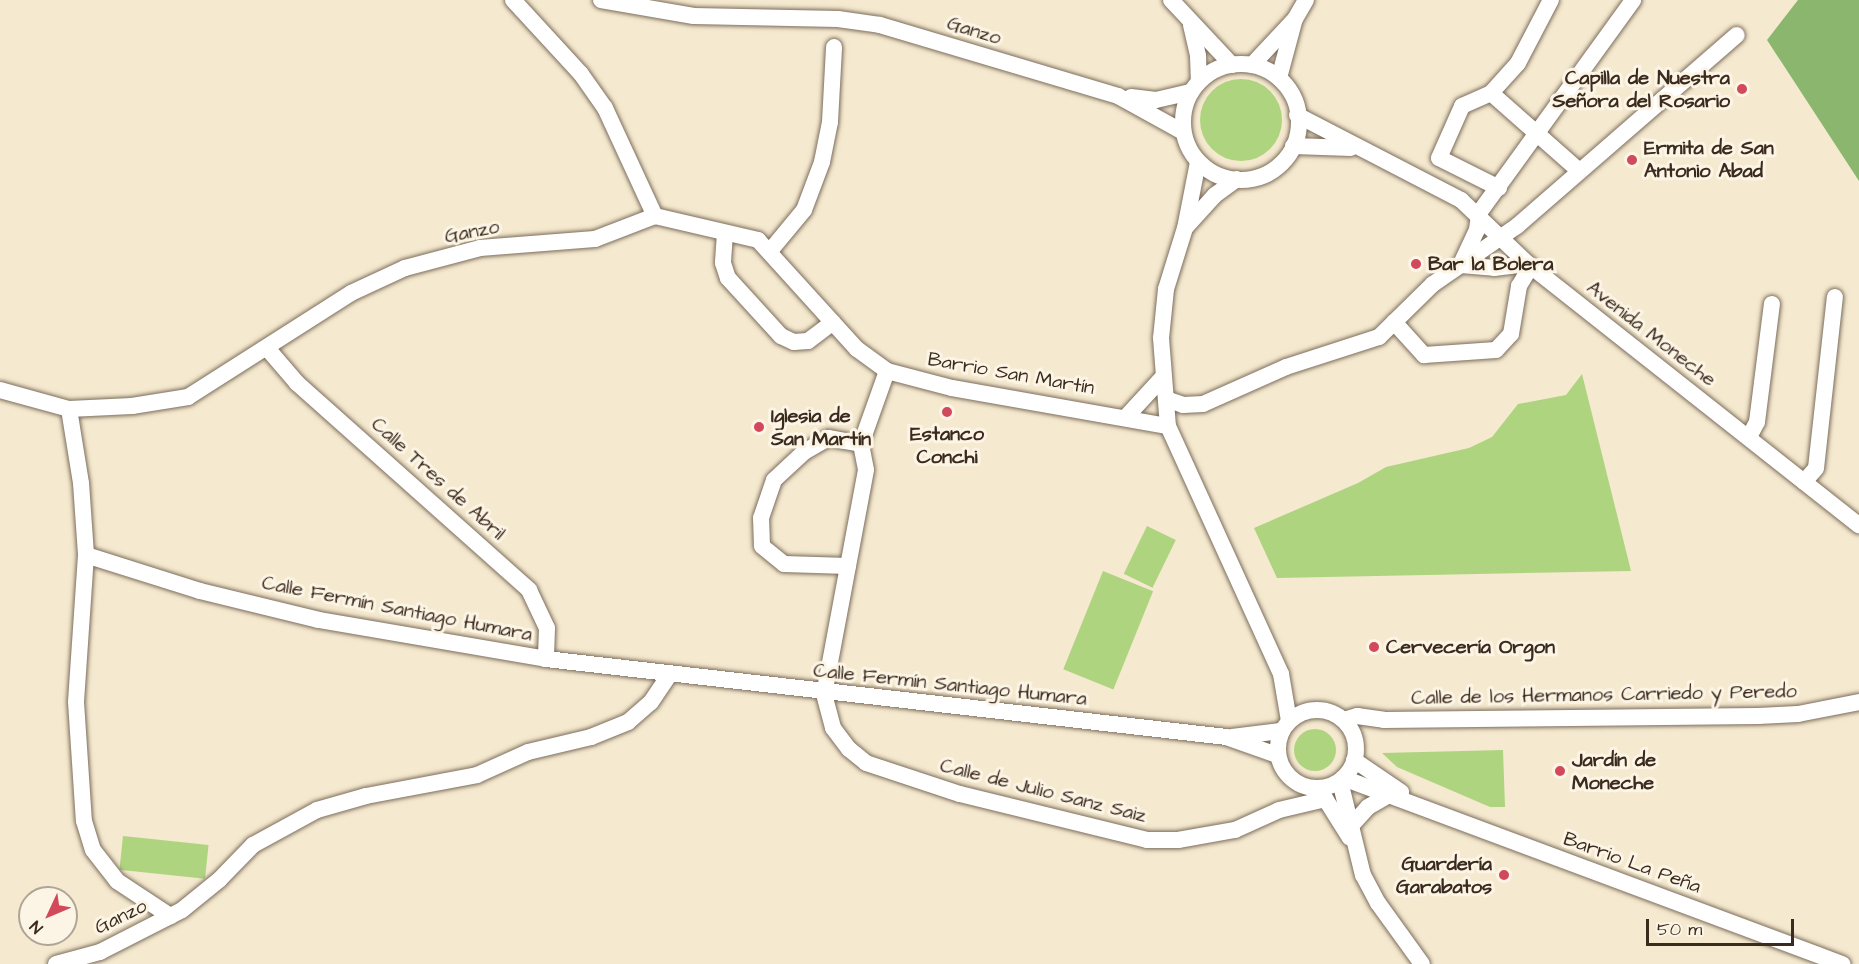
<!DOCTYPE html>
<meta charset="utf-8">
<style>
body{margin:0}
#map{position:relative;width:1859px;height:964px;overflow:hidden;background:#f5e9cf;font-family:"Architects Daughter",sans-serif}
div>[style]{position:absolute}
.green>*{inset:0;background:#aed47f;transform-origin:0 0}
.round{border-radius:50%}
.forest>*{inset:0;background:#8ab66e}
.roads{filter:drop-shadow(0 0 2px #7c6d5c) drop-shadow(0 0 2px #7c6d5c)}
.minor>*{height:16px;margin:-8px;padding:0 8px;transform-origin:8px;border-radius:8px;background:#fff}
.minor>.ring{margin:-8px;padding:0;box-sizing:content-box;background:none;border:16px solid #fff;border-radius:50%}
.dots>*{width:16px;height:16px;translate:-50% -50%;box-sizing:border-box;border:3px solid #fcf5e5;border-radius:50%}
span{translate:-50% -50%;white-space:nowrap;text-align:center;line-height:1.15;-webkit-text-stroke:6px #fcf5e5;paint-order:stroke}
.street-label{font-size:20px;color:#3b2a1e}
.poi-label{font-size:20px;color:#3b2a1e;font-weight:700}
.right{translate:-100% -50%;text-align:right}
.left{translate:0 -50%;text-align:left}
.north{position:absolute;left:18px;top:886px;width:60px;height:60px;box-sizing:border-box;background:#fcf5e5;border:2px solid #afa495;border-radius:50%;rotate:226deg;font-size:16px;font-weight:700;line-height:24px;text-align:center;color:#3b2a1e}
.north::after{content:'';display:block;margin:auto;width:21px;height:27px;background:#d1495b;clip-path:polygon(50% 0,100% 100%,50% 72%,0 100%)}
.scale{position:absolute;left:1646px;top:919px;width:148px;height:27px;box-sizing:border-box;border:3px solid #3b2a1e;border-top:0;padding-left:8px;font-size:18px;line-height:21px;white-space:nowrap;color:#3b2a1e;-webkit-text-stroke:4px #fcf5e5;paint-order:stroke}
</style>
<div id="map">
<div class="green">
<div class="round" style="left:1200px;top:79px;width:82px;height:82px"></div>
<div style="clip-path:polygon(1582px 374px,1631px 571px,1277px 578px,1254px 528px,1358px 483px,1386px 467px,1469px 448px,1492px 437px,1518px 404px,1566px 395px)"></div>
<div style="left:1147px;top:526px;width:32px;height:53px;rotate:26deg"></div>
<div style="left:1103px;top:571px;width:54px;height:106px;rotate:22deg"></div>
<div class="round" style="left:1294px;top:729px;width:42px;height:42px"></div>
<div style="clip-path:polygon(1503px 750px,1505px 807px,1490px 807px,1397px 767px,1382px 753px)"></div>
<div style="left:123px;top:836px;width:86px;height:34px;rotate:6deg"></div>
</div>
<div class="forest">
<div style="clip-path:polygon(1798px 0,1859px 0,1859px 181px,1767px 40px)"></div>
</div>
<div class="roads">
<div class="minor">
<div style="left:513px;top:0;width:100px;rotate:47.4deg"></div>
<div style="left:581px;top:74px;width:42px;rotate:54.8deg"></div>
<div style="left:605px;top:108px;width:119px;rotate:65.2deg"></div>
<div style="left:601px;top:0;width:94px;rotate:9.8deg"></div>
<div style="left:694px;top:16px;width:144px;rotate:1.2deg"></div>
<div style="left:838px;top:19px;width:42px;rotate:8.1deg"></div>
<div style="left:880px;top:25px;width:248px;rotate:16.6deg"></div>
<div style="left:1118px;top:96px;width:74px;rotate:29deg"></div>
<div style="left:1171px;top:0;width:89px;rotate:46.8deg"></div>
<div style="left:1191px;top:25px;width:32px;rotate:77deg"></div>
<div style="left:1198px;top:56px;width:25px;rotate:88deg"></div>
<div class="ring" style="left:1183px;top:64px;width:100px;height:100px"></div>
<div style="left:1252px;top:65px;width:63px;rotate:-46.9deg"></div>
<div style="left:1295px;top:19px;width:22px;rotate:-60deg"></div>
<div style="left:1279px;top:78px;width:58px;rotate:-75deg"></div>
<div style="left:1491px;top:93px;width:116px;rotate:41.5deg"></div>
<div style="left:1131px;top:97px;width:25px;rotate:7deg"></div>
<div style="left:1156px;top:100px;width:36px;rotate:-13deg"></div>
<div style="left:1297px;top:115px;width:185px;rotate:27.4deg"></div>
<div style="left:1461px;top:200px;width:93px;rotate:43.7deg"></div>
<div style="left:1528px;top:264px;width:422px;rotate:38.3deg"></div>
<div style="left:1293px;top:146px;width:58px;rotate:2deg"></div>
<div style="left:1198px;top:162px;width:67px;rotate:101.1deg"></div>
<div style="left:1185px;top:228px;width:64px;rotate:107.3deg"></div>
<div style="left:1166px;top:289px;width:49px;rotate:95.8deg"></div>
<div style="left:1161px;top:338px;width:88px;rotate:85.5deg"></div>
<div style="left:1168px;top:426px;width:273px;rotate:65.5deg"></div>
<div style="left:1281px;top:674px;width:48px;rotate:80.3deg"></div>
<div style="left:1499px;top:188px;width:67px;rotate:-153.4deg"></div>
<div style="left:1439px;top:158px;width:57px;rotate:-66.1deg"></div>
<div style="left:1462px;top:106px;width:32px;rotate:-24deg"></div>
<div style="left:1491px;top:93px;width:40px;rotate:-48deg"></div>
<div style="left:1518px;top:63px;width:71px;rotate:-62.4deg"></div>
<div style="left:1186px;top:227px;width:43px;rotate:-47.8deg"></div>
<div style="left:1215px;top:195px;width:27px;rotate:-36deg"></div>
<div style="left:725px;top:233px;width:30px;rotate:94deg"></div>
<div style="left:723px;top:263px;width:16px;rotate:72deg"></div>
<div style="left:728px;top:278px;width:79px;rotate:47.6deg"></div>
<div style="left:781px;top:336px;width:14px;rotate:25deg"></div>
<div style="left:794px;top:342px;width:14px;rotate:-4deg"></div>
<div style="left:808px;top:341px;width:31px;rotate:-37deg"></div>
<div style="left:770px;top:251px;width:53px;rotate:-50.3deg"></div>
<div style="left:804px;top:210px;width:51px;rotate:-69.4deg"></div>
<div style="left:822px;top:162px;width:41px;rotate:-78.7deg"></div>
<div style="left:830px;top:122px;width:75px;rotate:-86.9deg"></div>
<div style="left:1461px;top:264px;width:38px;rotate:-65deg"></div>
<div style="left:1477px;top:230px;width:17px;rotate:-83deg"></div>
<div style="left:1479px;top:213px;width:263px;rotate:-54.1deg"></div>
<div style="left:1461px;top:265px;width:33px;rotate:5deg"></div>
<div style="left:1494px;top:268px;width:34px;rotate:-7deg"></div>
<div style="left:1394px;top:322px;width:45px;rotate:47.7deg"></div>
<div style="left:1424px;top:355px;width:72px;rotate:-4deg"></div>
<div style="left:1496px;top:350px;width:22px;rotate:-47deg"></div>
<div style="left:1511px;top:334px;width:49px;rotate:-80.5deg"></div>
<div style="left:1519px;top:286px;width:23px;rotate:-59deg"></div>
<div style="left:267px;top:348px;width:46px;rotate:49.4deg"></div>
<div style="left:297px;top:383px;width:311px;rotate:41.7deg"></div>
<div style="left:529px;top:590px;width:42px;rotate:64.7deg"></div>
<div style="left:547px;top:628px;width:31px;rotate:92deg"></div>
<div style="left:887px;top:371px;width:77px;rotate:109.6deg"></div>
<div style="left:861px;top:444px;width:26px;rotate:79deg"></div>
<div style="left:866px;top:470px;width:228px;rotate:100.6deg"></div>
<div style="left:824px;top:694px;width:35px;rotate:75deg"></div>
<div style="left:833px;top:728px;width:26px;rotate:53deg"></div>
<div style="left:849px;top:749px;width:22px;rotate:39deg"></div>
<div style="left:866px;top:763px;width:99px;rotate:18.3deg"></div>
<div style="left:960px;top:794px;width:193px;rotate:13.8deg"></div>
<div style="left:1147px;top:840px;width:31px"></div>
<div style="left:1178px;top:840px;width:58px;rotate:-10deg"></div>
<div style="left:1235px;top:830px;width:48px;rotate:-24.4deg"></div>
<div style="left:1279px;top:810px;width:48px;rotate:-13.2deg"></div>
<div style="left:0;top:390px;width:72px;rotate:15.4deg"></div>
<div style="left:69px;top:409px;width:63px;rotate:-2.7deg"></div>
<div style="left:132px;top:406px;width:57px;rotate:-9.1deg"></div>
<div style="left:188px;top:397px;width:193px;rotate:-32.5deg"></div>
<div style="left:351px;top:293px;width:60px;rotate:-24.8deg"></div>
<div style="left:405px;top:268px;width:78px;rotate:-14.9deg"></div>
<div style="left:480px;top:248px;width:115px;rotate:-4.5deg"></div>
<div style="left:595px;top:239px;width:64px;rotate:-21deg"></div>
<div style="left:655px;top:216px;width:106px;rotate:13.1deg"></div>
<div style="left:758px;top:240px;width:147px;rotate:47.8deg"></div>
<div style="left:857px;top:349px;width:37px;rotate:36deg"></div>
<div style="left:887px;top:371px;width:67px;rotate:14.7deg"></div>
<div style="left:952px;top:388px;width:219px;rotate:10deg"></div>
<div style="left:1166px;top:399px;width:18px;rotate:19deg"></div>
<div style="left:1183px;top:405px;width:20px;rotate:-3deg"></div>
<div style="left:1203px;top:404px;width:91px;rotate:-24deg"></div>
<div style="left:1286px;top:367px;width:98px;rotate:-17.9deg"></div>
<div style="left:1379px;top:337px;width:76px;rotate:-44.5deg"></div>
<div style="left:1433px;top:284px;width:102px;rotate:-34.6deg"></div>
<div style="left:1517px;top:226px;width:291px;rotate:-41deg"></div>
<div style="left:69px;top:409px;width:75px;rotate:80.8deg"></div>
<div style="left:81px;top:483px;width:72px;rotate:86deg"></div>
<div style="left:86px;top:555px;width:147px;rotate:93.9deg"></div>
<div style="left:76px;top:702px;width:119px;rotate:86.2deg"></div>
<div style="left:84px;top:821px;width:30px;rotate:73deg"></div>
<div style="left:93px;top:850px;width:39px;rotate:52deg"></div>
<div style="left:117px;top:881px;width:64px;rotate:33.4deg"></div>
<div style="left:1127px;top:416px;width:53px;rotate:-47.3deg"></div>
<div style="left:1749px;top:437px;width:17px;rotate:-62deg"></div>
<div style="left:1757px;top:422px;width:119px;rotate:-82.8deg"></div>
<div style="left:1804px;top:482px;width:18px;rotate:-49deg"></div>
<div style="left:1816px;top:468px;width:172px;rotate:-83.7deg"></div>
<div style="left:86px;top:555px;width:120px;rotate:17.5deg"></div>
<div style="left:200px;top:591px;width:122px;rotate:13.7deg"></div>
<div style="left:319px;top:620px;width:230px;rotate:9.7deg"></div>
<div style="left:546px;top:659px;width:684px;rotate:6.54deg"></div>
<div style="left:1226px;top:737px;width:54px;rotate:19.4deg"></div>
<div style="left:848px;top:566px;width:64px;rotate:-178.2deg"></div>
<div style="left:784px;top:564px;width:28px;rotate:-141deg"></div>
<div style="left:762px;top:546px;width:28px;rotate:-92deg"></div>
<div style="left:761px;top:518px;width:40px;rotate:-71.1deg"></div>
<div style="left:774px;top:480px;width:41px;rotate:-43deg"></div>
<div style="left:804px;top:452px;width:28px;rotate:-30deg"></div>
<div style="left:828px;top:438px;width:34px;rotate:10deg"></div>
<div class="ring" style="left:1278px;top:710px;width:62px;height:62px"></div>
<div style="left:1344px;top:720px;width:14px;rotate:-17deg"></div>
<div style="left:1357px;top:716px;width:27px;rotate:8deg"></div>
<div style="left:1384px;top:720px;width:374px;rotate:-0.6deg"></div>
<div style="left:1758px;top:716px;width:40px;rotate:-2.9deg"></div>
<div style="left:1798px;top:714px;width:62px;rotate:-11.1deg"></div>
<div style="left:1232px;top:737px;width:49px;rotate:-7deg"></div>
<div style="left:1354px;top:760px;width:57px;rotate:34.2deg"></div>
<div style="left:1343px;top:778px;width:533px;rotate:20.44deg"></div>
<div style="left:1340px;top:781px;width:97px;rotate:76.3deg"></div>
<div style="left:1363px;top:875px;width:32px;rotate:62deg"></div>
<div style="left:1378px;top:903px;width:75px;rotate:54.2deg"></div>
<div style="left:1321px;top:792px;width:54px;rotate:57.8deg"></div>
<div style="left:1351px;top:826px;width:25px;rotate:-48deg"></div>
<div style="left:1368px;top:807px;width:24px;rotate:-30deg"></div>
<div style="left:56px;top:964px;width:46px;rotate:-15.3deg"></div>
<div style="left:100px;top:952px;width:92px;rotate:-27.1deg"></div>
<div style="left:182px;top:910px;width:48px;rotate:-39deg"></div>
<div style="left:219px;top:880px;width:49px;rotate:-45.8deg"></div>
<div style="left:253px;top:845px;width:73px;rotate:-28.7deg"></div>
<div style="left:317px;top:810px;width:51px;rotate:-15.9deg"></div>
<div style="left:366px;top:796px;width:113px;rotate:-10.7deg"></div>
<div style="left:477px;top:775px;width:56px;rotate:-24.3deg"></div>
<div style="left:528px;top:752px;width:65px;rotate:-13.4deg"></div>
<div style="left:591px;top:737px;width:40px;rotate:-22deg"></div>
<div style="left:628px;top:722px;width:30px;rotate:-41deg"></div>
<div style="left:651px;top:702px;width:34px;rotate:-56deg"></div>
</div>
</div>
<div class="dots">
<div style="left:1742px;top:89px;background:#d1495b"></div>
<div style="left:1632px;top:160px;background:#d1495b"></div>
<div style="left:1416px;top:264px;background:#d1495b"></div>
<div style="left:947px;top:412px;background:#d1495b"></div>
<div style="left:759px;top:427px;background:#d1495b"></div>
<div style="left:1374px;top:647px;background:#d1495b"></div>
<div style="left:1560px;top:771px;background:#d1495b"></div>
<div style="left:1504px;top:875px;background:#d1495b"></div>
</div>
<div class="street-label">
<span style="left:974px;top:31px;rotate:17deg">Ganzo</span>
<span style="left:472px;top:232px;rotate:-11deg">Ganzo</span>
<span style="left:1651px;top:334px;rotate:38deg">Avenida Moneche</span>
<span style="left:1011px;top:374px;rotate:10deg">Barrio San Martín</span>
<span style="left:438px;top:479px;rotate:42deg">Calle Tres de Abril</span>
<span style="left:397px;top:609px;rotate:11deg">Calle Fermín Santiago Humara</span>
<span style="left:950px;top:685px;rotate:6deg">Calle Fermín Santiago Humara</span>
<span style="left:1604px;top:695px;rotate:-1deg">Calle de los Hermanos Carriedo y Peredo</span>
<span style="left:1043px;top:791px;rotate:14deg">Calle de Julio Sanz Saiz</span>
<span style="left:1632px;top:863px;rotate:20deg">Barrio La Peña</span>
<span style="left:121px;top:917px;rotate:-26deg">Ganzo</span>
</div>
<div class="poi-label">
<span class="right" style="left:1730px;top:90px">Capilla de Nuestra<br>Señora del Rosario</span>
<span class="left" style="left:1644px;top:160px">Ermita de San<br>Antonio Abad</span>
<span class="left" style="left:1428px;top:264px">Bar la Bolera</span>
<span class="left" style="left:771px;top:428px">Iglesia de<br>San Martín</span>
<span style="left:947px;top:446px">Estanco<br>Conchi</span>
<span class="left" style="left:1386px;top:647px">Cervecería Orgon</span>
<span class="left" style="left:1572px;top:772px">Jardín de<br>Moneche</span>
<span class="right" style="left:1492px;top:876px">Guardería<br>Garabatos</span>
</div>
<div class="north">N</div>
<div class="scale">50 m</div>
</div>
